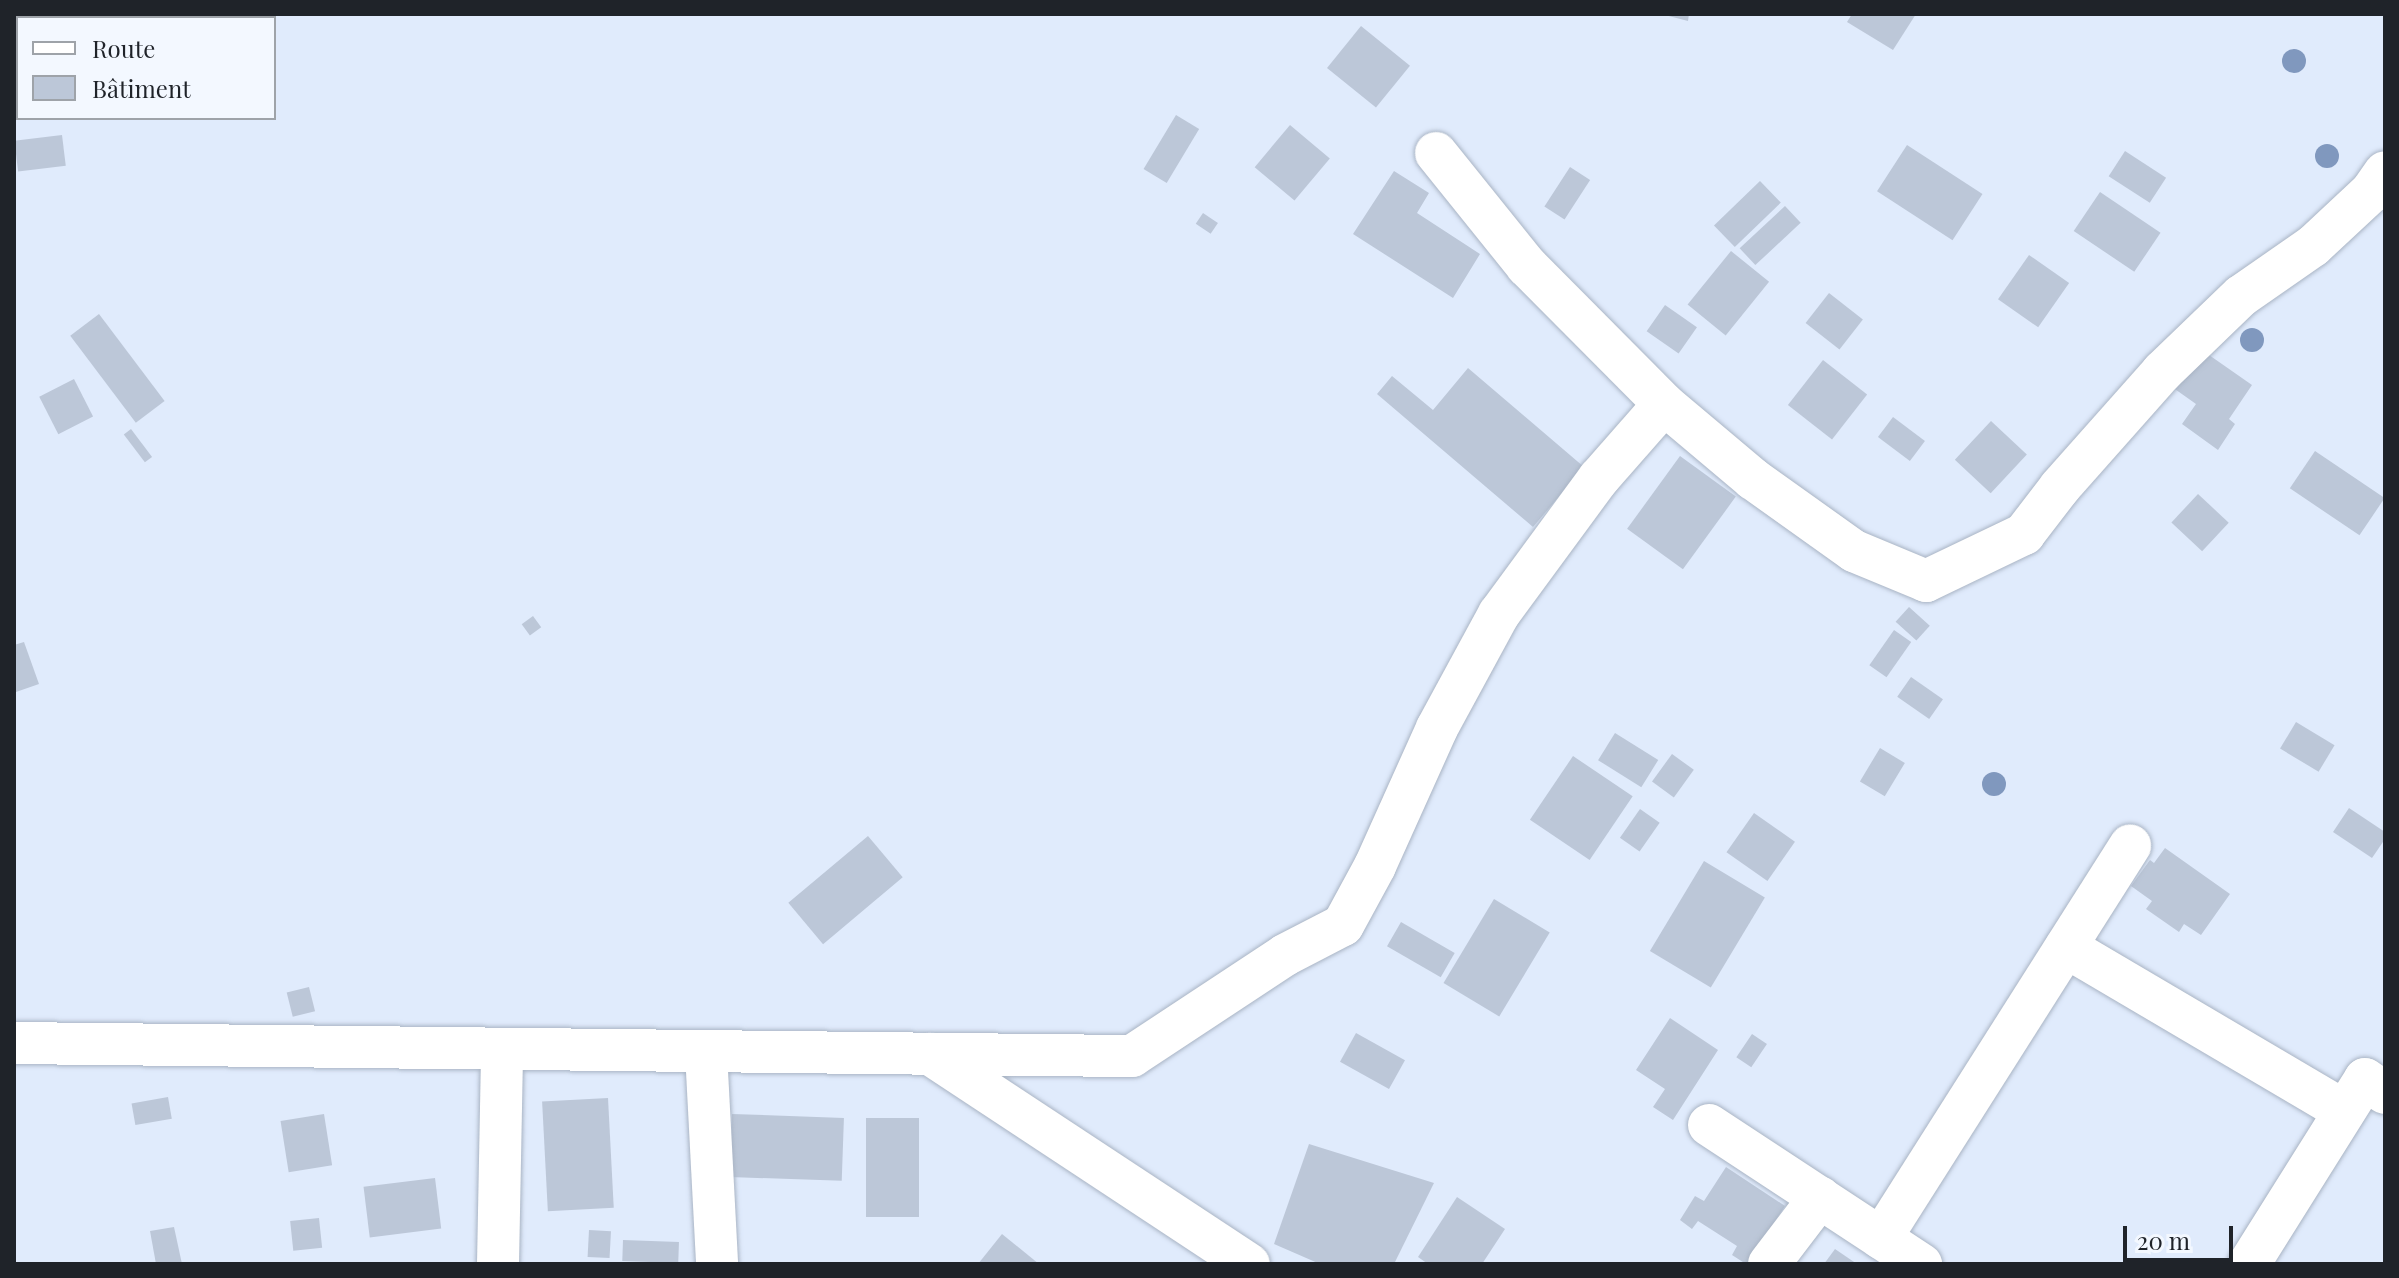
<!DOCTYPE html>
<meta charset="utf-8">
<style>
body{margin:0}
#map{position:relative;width:2399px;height:1278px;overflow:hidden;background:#e0ebfc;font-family:"Playfair Display",serif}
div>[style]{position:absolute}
.building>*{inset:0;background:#bcc7d8;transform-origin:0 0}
.roads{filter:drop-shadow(0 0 2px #a9b4c4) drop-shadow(0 0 2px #a9b4c4)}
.street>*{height:42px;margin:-21px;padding:0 21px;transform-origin:21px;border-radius:21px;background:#fff}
.trees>*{width:24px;height:24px;margin:-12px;border-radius:50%;background:#8098be}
span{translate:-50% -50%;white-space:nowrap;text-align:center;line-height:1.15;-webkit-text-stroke:7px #f3f8ff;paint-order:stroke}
.frame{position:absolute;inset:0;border:16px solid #1f2329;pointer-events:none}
.legend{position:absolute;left:16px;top:16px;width:260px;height:104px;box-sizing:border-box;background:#f3f8ff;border:2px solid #9ea3a9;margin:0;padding:10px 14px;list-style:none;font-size:24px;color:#1f2329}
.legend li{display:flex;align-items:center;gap:16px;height:40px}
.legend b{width:40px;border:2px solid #9ea3a9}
.scale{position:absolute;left:2123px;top:1226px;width:110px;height:36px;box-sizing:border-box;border:4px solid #1f2329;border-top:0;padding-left:10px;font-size:24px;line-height:28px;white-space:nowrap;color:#1f2329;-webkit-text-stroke:6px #f3f8ff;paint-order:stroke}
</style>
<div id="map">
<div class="building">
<div style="clip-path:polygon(14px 14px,82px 14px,82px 18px,18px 18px,18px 27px,14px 26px)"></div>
<div style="clip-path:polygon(1661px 14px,1689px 14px,1688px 21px)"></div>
<div style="clip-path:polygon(1852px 14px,1916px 14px,1893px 50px,1847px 22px)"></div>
<div style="left:1361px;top:26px;width:63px;height:54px;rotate:39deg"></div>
<div style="left:1176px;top:115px;width:27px;height:63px;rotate:31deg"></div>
<div style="left:1290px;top:125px;width:52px;height:55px;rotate:40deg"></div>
<div style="left:62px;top:135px;width:31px;height:48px;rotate:83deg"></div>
<div style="left:1907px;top:145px;width:90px;height:55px;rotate:33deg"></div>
<div style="left:2125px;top:151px;width:49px;height:30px;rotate:33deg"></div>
<div style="left:1570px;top:167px;width:24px;height:47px;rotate:33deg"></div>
<div style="clip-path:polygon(1394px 171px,1429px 193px,1417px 213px,1480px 254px,1453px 298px,1353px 234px)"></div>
<div style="left:1760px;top:181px;width:30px;height:64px;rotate:46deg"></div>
<div style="left:2100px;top:192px;width:73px;height:47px;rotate:34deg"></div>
<div style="left:1785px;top:206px;width:23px;height:62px;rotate:47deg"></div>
<div style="left:1203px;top:213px;width:18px;height:13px;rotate:34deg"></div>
<div style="left:1731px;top:251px;width:49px;height:69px;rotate:39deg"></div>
<div style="left:2029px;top:255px;width:49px;height:54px;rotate:35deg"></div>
<div style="left:1829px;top:293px;width:43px;height:38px;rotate:38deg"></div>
<div style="left:1665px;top:305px;width:39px;height:32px;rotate:35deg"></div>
<div style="left:99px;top:314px;width:109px;height:36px;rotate:53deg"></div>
<div style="clip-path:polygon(2199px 348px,2252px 385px,2229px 419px,2235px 424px,2218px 450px,2182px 424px,2196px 404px,2172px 387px)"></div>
<div style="left:1823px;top:360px;width:56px;height:57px;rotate:38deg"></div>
<div style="clip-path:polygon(1468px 368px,1584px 467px,1533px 527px,1377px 394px,1392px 376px,1433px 410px)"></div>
<div style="left:74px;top:379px;width:42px;height:39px;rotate:63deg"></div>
<div style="left:1893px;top:417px;width:40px;height:25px;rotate:37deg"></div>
<div style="left:1991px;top:421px;width:49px;height:53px;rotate:43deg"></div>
<div style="left:131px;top:429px;width:35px;height:9px;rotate:53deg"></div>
<div style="left:2315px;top:451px;width:84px;height:45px;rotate:34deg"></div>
<div style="left:1680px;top:456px;width:69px;height:90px;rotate:36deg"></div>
<div style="left:2198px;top:494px;width:42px;height:39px;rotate:43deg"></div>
<div style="left:1909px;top:607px;width:28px;height:20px;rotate:42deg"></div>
<div style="left:533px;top:616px;width:14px;height:14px;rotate:54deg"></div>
<div style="left:1894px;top:630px;width:21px;height:43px;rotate:35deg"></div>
<div style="clip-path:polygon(24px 642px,39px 684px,16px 692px,14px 645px)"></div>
<div style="left:1911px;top:677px;width:39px;height:24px;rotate:35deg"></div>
<div style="left:2296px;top:722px;width:45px;height:31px;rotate:31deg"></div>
<div style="left:1615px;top:733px;width:51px;height:32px;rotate:32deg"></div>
<div style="left:1880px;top:748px;width:29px;height:39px;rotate:31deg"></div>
<div style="left:1672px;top:754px;width:27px;height:34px;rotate:36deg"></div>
<div style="left:1573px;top:756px;width:72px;height:77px;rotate:34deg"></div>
<div style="clip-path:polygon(2349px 808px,2385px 832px,2385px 839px,2372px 858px,2333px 832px)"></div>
<div style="left:1640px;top:809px;width:24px;height:35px;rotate:35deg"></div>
<div style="left:1754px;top:813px;width:50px;height:48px;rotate:35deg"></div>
<div style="left:868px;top:836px;width:54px;height:104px;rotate:50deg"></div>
<div style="clip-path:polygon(2165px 848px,2230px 894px,2201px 935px,2184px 924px,2179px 932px,2146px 909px,2152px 901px,2131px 886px,2150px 860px,2154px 863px)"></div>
<div style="left:1704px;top:861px;width:71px;height:105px;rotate:31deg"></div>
<div style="left:1494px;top:899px;width:65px;height:98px;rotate:31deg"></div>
<div style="left:1401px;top:922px;width:62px;height:28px;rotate:30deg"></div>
<div style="left:309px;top:987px;width:25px;height:23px;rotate:76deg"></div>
<div style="clip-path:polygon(1670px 1018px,1718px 1050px,1673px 1120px,1653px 1107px,1665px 1089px,1636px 1070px)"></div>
<div style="left:1356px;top:1033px;width:56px;height:33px;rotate:29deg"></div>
<div style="left:1752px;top:1034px;width:18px;height:28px;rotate:34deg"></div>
<div style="left:168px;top:1097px;width:22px;height:37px;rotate:80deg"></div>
<div style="left:608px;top:1098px;width:110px;height:66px;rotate:87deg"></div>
<div style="left:324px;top:1114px;width:52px;height:44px;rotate:81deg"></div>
<div style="left:732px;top:1114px;width:112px;height:63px;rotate:2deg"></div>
<div style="left:866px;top:1118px;width:53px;height:99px"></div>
<div style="clip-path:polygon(1309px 1144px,1434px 1183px,1394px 1264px,1320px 1264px,1274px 1244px)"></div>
<div style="clip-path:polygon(1726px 1167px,1785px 1206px,1759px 1246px,1760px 1264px,1746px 1264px,1732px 1255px,1737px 1246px,1698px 1221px,1692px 1229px,1680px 1220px,1695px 1196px,1704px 1201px)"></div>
<div style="left:435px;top:1178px;width:51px;height:72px;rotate:83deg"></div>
<div style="clip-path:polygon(1457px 1197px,1505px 1229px,1482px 1264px,1428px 1264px,1418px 1257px)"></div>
<div style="left:319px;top:1218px;width:30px;height:29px;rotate:84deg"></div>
<div style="clip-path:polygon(174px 1227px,182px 1264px,156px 1264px,150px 1231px)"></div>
<div style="left:589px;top:1230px;width:22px;height:27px;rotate:3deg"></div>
<div style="clip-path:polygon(1002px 1234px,1039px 1264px,978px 1264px)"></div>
<div style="left:623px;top:1240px;width:56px;height:21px;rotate:2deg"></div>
<div style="clip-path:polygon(1835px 1249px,1857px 1264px,1824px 1264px)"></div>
</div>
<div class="roads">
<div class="street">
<div style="left:213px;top:18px;width:7px;rotate:-34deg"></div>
<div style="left:14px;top:64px;width:4px"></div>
<div style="left:1436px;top:153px;width:145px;rotate:51.2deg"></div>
<div style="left:1527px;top:266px;width:194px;rotate:45.2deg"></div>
<div style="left:1664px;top:404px;width:116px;rotate:40.1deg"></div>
<div style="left:1753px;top:479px;width:124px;rotate:35.5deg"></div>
<div style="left:1854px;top:551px;width:78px;rotate:22.6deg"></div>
<div style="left:1926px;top:581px;width:109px;rotate:-25.6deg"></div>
<div style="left:2024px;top:534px;width:59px;rotate:-52.5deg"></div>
<div style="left:2060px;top:487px;width:154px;rotate:-48.4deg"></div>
<div style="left:2162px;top:372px;width:110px;rotate:-43.9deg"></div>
<div style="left:2241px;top:296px;width:88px;rotate:-34.8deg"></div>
<div style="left:2313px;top:246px;width:79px;rotate:-43deg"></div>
<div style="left:2371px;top:192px;width:24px;rotate:-55deg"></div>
<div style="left:2066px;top:947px;width:323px;rotate:30.5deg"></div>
<div style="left:14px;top:1043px;width:1118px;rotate:0.67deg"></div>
<div style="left:1132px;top:1056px;width:183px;rotate:-33.4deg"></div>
<div style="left:1285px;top:955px;width:65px;rotate:-27.3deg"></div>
<div style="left:1343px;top:925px;width:67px;rotate:-61.5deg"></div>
<div style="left:1375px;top:866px;width:151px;rotate:-65.8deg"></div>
<div style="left:1437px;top:728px;width:130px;rotate:-61.5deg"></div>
<div style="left:1499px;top:614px;width:169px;rotate:-53.7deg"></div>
<div style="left:1599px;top:478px;width:98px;rotate:-48.7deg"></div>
<div style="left:706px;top:1052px;width:212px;rotate:87deg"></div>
<div style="left:930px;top:1054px;width:382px;rotate:33.4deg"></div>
<div style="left:1709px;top:1125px;width:254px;rotate:33.3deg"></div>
<div style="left:1881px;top:1238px;width:465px;rotate:-57.6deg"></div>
<div style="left:498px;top:1264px;width:215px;rotate:-88.9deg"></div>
<div style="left:1769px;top:1264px;width:84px;rotate:-52.7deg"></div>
<div style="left:2249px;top:1264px;width:218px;rotate:-57.9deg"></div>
<div style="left:2365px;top:1079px;width:24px;rotate:35deg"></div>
</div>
</div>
<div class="trees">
<div style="left:2294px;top:61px"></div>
<div style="left:2327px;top:156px"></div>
<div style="left:2252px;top:340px"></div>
<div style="left:1994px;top:784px"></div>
</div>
<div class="frame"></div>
<ul class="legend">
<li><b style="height:10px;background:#fff"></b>Route</li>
<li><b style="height:22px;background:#bcc7d8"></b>Bâtiment</li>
</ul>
<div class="scale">20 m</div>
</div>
